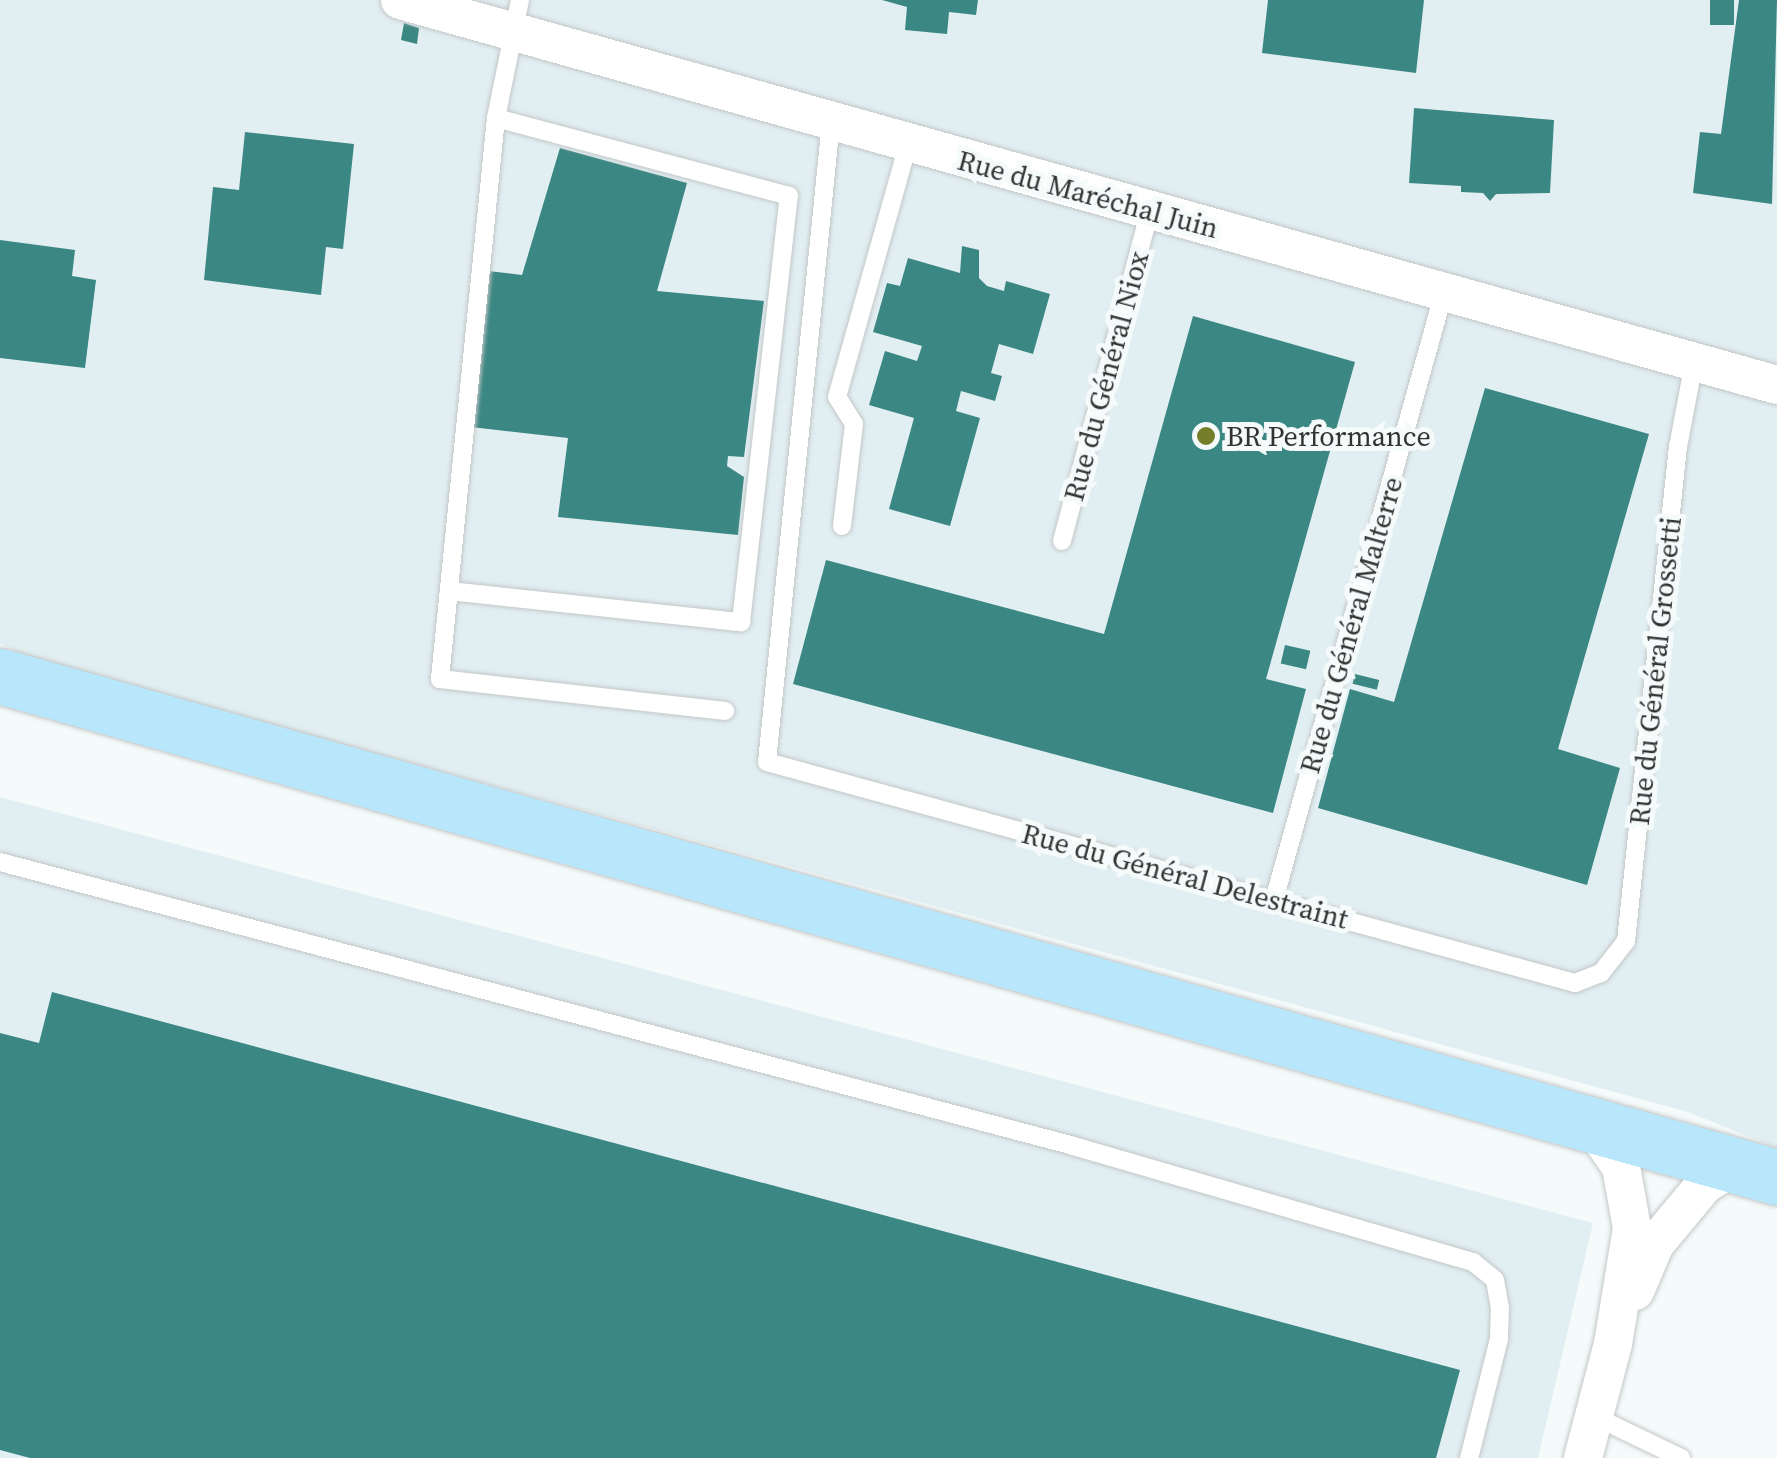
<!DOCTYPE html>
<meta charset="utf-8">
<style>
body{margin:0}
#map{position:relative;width:1777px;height:1458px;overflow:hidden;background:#f5fafa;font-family:"Source Serif 4",serif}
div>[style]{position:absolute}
.built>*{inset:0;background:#e2eff2}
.building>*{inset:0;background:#3b8783;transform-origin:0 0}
.roads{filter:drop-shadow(0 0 2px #c3c7c8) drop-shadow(0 0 2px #c3c7c8)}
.service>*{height:18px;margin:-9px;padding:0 9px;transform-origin:9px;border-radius:9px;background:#fff}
.minor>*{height:38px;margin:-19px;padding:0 19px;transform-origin:19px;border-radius:19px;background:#fff}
.primary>*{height:55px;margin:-27.5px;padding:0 27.5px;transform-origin:27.5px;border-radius:27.5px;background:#b8e6fb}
.dots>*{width:28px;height:28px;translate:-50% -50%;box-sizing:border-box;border:5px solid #f5fafa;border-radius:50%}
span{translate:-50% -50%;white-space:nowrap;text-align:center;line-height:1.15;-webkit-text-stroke:10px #f5fafa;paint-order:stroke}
.street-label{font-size:28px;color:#323434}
.poi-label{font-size:28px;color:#323434}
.left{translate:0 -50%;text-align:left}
</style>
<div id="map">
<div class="built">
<div style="clip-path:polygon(0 0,1777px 0,1777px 1148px,1688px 1112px,35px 660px,0 643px)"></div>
<div style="clip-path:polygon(0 797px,1593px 1223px,1538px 1458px,0 1458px)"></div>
</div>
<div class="building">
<div style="clip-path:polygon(882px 0,978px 0,976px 15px,949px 12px,947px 34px,905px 30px,907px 7px)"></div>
<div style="clip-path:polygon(1268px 0,1424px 0,1416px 73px,1262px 53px)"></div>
<div style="left:1710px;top:0;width:24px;height:25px"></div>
<div style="clip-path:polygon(1739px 0,1777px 0,1772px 204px,1693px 193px,1700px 132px,1721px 134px)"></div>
<div style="clip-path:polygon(404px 23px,419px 28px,417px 44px,401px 40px)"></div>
<div style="clip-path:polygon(1414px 108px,1554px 120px,1550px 193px,1496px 194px,1490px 201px,1483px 193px,1461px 192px,1461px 186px,1409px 183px)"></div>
<div style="clip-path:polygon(245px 132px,354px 144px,343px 249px,326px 247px,321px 295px,204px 280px,213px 187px,239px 190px)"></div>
<div style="clip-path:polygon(560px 148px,687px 183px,657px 291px,764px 301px,744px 457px,728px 456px,727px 466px,744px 477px,738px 535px,558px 517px,568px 438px,471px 427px,488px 271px,522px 275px)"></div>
<div style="clip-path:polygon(0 240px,75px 250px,72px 276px,96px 280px,85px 368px,0 358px)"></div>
<div style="clip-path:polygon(962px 246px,979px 250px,979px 278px,987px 286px,1004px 291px,1006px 281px,1050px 294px,1033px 354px,999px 344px,991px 373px,1002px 376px,995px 401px,961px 391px,956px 411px,980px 418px,950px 526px,889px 509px,914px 418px,869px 405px,885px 351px,917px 361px,922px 346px,873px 332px,887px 283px,900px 286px,908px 258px,960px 273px)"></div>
<div style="clip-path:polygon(1193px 316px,1355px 362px,1266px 679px,1306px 689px,1273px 813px,793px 684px,826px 560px,1104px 634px)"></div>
<div style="clip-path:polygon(1485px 388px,1649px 434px,1558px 749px,1620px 768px,1587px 885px,1318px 808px,1350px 689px,1394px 702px)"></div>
<div style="left:1285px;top:645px;width:26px;height:19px;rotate:13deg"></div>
<div style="left:1355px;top:674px;width:25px;height:10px;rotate:14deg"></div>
<div style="clip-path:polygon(52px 992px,1460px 1370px,1436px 1458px,30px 1458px,0 1450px,0 1033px,39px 1043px)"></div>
</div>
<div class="roads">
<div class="service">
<div style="left:520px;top:0;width:120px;rotate:101.5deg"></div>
<div style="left:496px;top:118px;width:564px;rotate:95.7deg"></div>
<div style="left:440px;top:679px;width:287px;rotate:6.4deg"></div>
<div style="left:831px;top:122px;width:643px;rotate:95.71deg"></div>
<div style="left:767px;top:762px;width:838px;rotate:15.3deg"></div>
<div style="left:1575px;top:983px;width:28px;rotate:-21deg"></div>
<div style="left:1601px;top:973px;width:41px;rotate:-52deg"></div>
<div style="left:1626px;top:941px;width:497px;rotate:-84deg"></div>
<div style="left:1678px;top:447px;width:86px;rotate:-79.3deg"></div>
<div style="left:842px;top:526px;width:103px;rotate:-83.3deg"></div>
<div style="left:854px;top:424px;width:32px;rotate:-122deg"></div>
<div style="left:837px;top:397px;width:263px;rotate:-74.3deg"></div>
<div style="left:1062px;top:541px;width:342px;rotate:-75.1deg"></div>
<div style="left:449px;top:591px;width:294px;rotate:6.1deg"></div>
<div style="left:741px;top:622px;width:429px;rotate:-83.6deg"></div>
<div style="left:789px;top:196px;width:303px;rotate:-165.1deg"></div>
<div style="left:0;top:862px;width:1107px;rotate:14.81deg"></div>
<div style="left:1070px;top:1145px;width:420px;rotate:16.2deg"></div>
<div style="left:1473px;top:1262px;width:28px;rotate:39deg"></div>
<div style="left:1495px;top:1280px;width:28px;rotate:80deg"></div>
<div style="left:1500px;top:1308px;width:31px;rotate:92deg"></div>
<div style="left:1499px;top:1339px;width:123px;rotate:104.1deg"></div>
<div style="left:1274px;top:900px;width:631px;rotate:-74.38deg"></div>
<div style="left:1594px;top:1416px;width:97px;rotate:25.8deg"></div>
</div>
<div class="minor">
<div style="left:400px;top:0;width:1430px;rotate:15.62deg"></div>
<div style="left:1635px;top:1291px;width:51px;rotate:-66.9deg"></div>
<div style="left:1655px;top:1244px;width:78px;rotate:-50.2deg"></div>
<div style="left:1705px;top:1184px;width:37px;rotate:-31deg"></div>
<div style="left:1583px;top:1458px;width:118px;rotate:-75.3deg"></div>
<div style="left:1613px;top:1344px;width:118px;rotate:-80.7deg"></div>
<div style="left:1632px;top:1228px;width:62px;rotate:-100.2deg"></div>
<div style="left:1621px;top:1167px;width:55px;rotate:-124.6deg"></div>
</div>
<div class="primary">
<div style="left:0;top:676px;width:1846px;rotate:15.75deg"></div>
</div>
</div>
<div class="dots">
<div style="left:1206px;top:436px;background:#757e29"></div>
</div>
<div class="street-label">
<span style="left:1088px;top:194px;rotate:15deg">Rue du Maréchal Juin</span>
<span style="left:1106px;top:376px;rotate:-75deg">Rue du Général Niox</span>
<span style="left:1351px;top:625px;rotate:-74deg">Rue du Général Malterre</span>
<span style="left:1655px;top:671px;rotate:-84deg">Rue du Général Grossetti</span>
<span style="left:1185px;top:876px;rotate:15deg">Rue du Général Delestraint</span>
</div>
<div class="poi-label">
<span class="left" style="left:1226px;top:436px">BR Performance</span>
</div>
</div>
